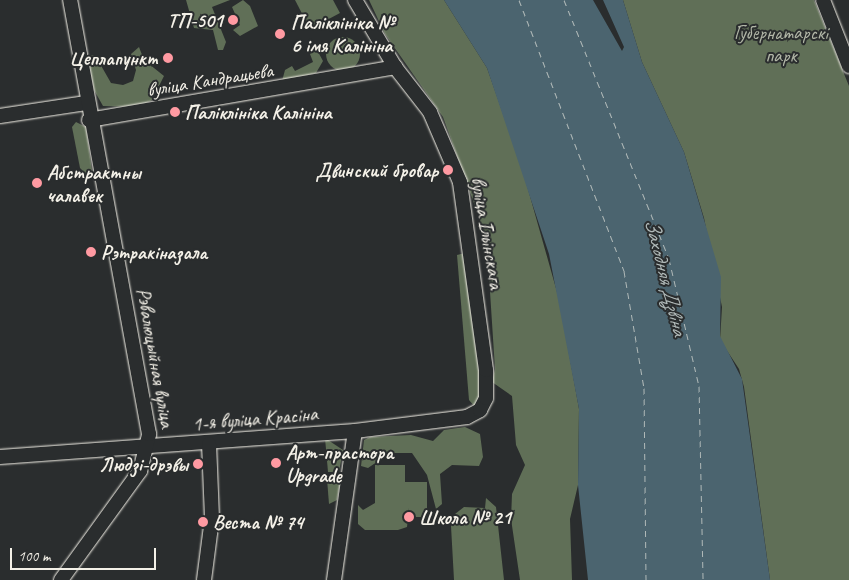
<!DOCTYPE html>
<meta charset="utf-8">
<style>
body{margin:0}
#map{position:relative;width:849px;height:580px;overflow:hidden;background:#2a2d2e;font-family:Caveat,sans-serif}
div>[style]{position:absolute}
.green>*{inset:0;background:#606f57}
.round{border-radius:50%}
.water>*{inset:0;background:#4b646f}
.ferry>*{height:1px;margin-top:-0.5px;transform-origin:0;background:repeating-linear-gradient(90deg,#b0b9b8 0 6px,transparent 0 11px)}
.roads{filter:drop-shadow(0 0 1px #f4f1e8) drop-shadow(0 0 1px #f4f1e8)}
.minor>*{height:14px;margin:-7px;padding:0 7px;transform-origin:7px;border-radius:7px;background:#2a2d2e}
.dots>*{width:14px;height:14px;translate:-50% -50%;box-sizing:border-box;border:2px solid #2a2d2e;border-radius:50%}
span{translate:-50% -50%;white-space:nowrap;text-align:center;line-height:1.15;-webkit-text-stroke:4px #2a2d2e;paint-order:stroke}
.poi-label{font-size:20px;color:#f4f1e8;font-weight:700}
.right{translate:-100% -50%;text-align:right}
.left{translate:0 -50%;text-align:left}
.park-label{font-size:20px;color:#b1b6a7}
.street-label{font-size:20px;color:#f4f1e8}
.water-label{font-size:21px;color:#b0b9b8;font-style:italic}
.scale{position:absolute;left:10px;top:548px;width:146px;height:22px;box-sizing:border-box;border:2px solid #f4f1e8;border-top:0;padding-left:6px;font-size:15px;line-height:18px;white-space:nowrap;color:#f4f1e8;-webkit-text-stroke:4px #2a2d2e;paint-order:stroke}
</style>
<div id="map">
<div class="green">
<div style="clip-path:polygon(186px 0,230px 0,212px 7px,226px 42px,223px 50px,218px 50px,213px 30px,194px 28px)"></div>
<div style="clip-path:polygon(243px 0,250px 6px,258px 26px,240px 36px,233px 30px,240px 25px,232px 7px)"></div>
<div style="clip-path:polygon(295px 0,333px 0,340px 13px,310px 29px)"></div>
<div style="clip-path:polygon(369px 0,444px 0,487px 68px,522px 168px,559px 299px,579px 409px,578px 485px,570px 519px,572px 580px,520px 580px,511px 519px,512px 494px,525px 465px,516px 445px,512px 396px,492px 382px,495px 369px,488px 261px,480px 220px,443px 117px,385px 34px)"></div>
<div style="clip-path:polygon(623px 0,814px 0,849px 86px,849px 580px,770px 580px,744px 387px,739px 369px,720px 340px,722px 307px,704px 218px,684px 152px,642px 62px)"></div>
<div class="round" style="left:326px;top:37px;width:34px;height:34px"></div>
<div style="clip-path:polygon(139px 47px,144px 60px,164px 76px,152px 100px,138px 107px,103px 106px,94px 90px,87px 56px,95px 55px,111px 83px,123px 85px,133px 81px,136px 70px,131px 54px)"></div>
<div style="clip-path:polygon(317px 50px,323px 61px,316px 73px,282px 81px,285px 70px,292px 66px,295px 71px,313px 62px,310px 54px)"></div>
<div style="clip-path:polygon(76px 122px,86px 127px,92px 171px,87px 175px,80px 168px,72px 127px)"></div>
<div style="clip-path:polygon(465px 253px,482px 398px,475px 407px,469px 400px,457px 255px)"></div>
<div style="clip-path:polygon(465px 427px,480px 434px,483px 457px,479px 466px,452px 465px,440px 474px,442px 504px,436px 509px,427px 475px,412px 453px,390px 453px,368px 468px,361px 466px,364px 440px,370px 437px,411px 435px,433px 441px,444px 430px)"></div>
<div style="clip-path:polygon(325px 438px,343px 450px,339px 472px,328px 472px)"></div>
<div style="clip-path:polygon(375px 465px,405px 465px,405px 482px,427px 482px,427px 517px,409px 517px,409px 508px,407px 527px,398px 530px,365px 530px,358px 524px,358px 505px,363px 510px,375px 503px)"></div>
<div style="clip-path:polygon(327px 479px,341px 479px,337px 500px,329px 504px)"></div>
<div style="clip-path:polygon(486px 498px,496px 507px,504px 580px,454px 580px,451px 526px,455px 514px,464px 507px,485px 508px)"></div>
</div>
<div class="water">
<div style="clip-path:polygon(444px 0,593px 0,622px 51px,624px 47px,603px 0,623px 0,642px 62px,684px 152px,721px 277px,720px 336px,742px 379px,770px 580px,588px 580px,578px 485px,579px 409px,549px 254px,487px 68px)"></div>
</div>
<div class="ferry">
<div style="left:519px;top:0;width:291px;rotate:68.8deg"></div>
<div style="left:624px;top:271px;width:119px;rotate:80.3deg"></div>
<div style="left:644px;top:388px;width:192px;rotate:89.4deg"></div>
<div style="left:564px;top:0;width:279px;rotate:67.9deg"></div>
<div style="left:669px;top:259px;width:130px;rotate:76.7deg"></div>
<div style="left:699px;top:386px;width:194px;rotate:88.8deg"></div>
</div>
<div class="roads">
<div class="minor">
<div style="left:823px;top:0;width:71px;rotate:68.5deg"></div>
<div style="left:0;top:116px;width:87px;rotate:-8.6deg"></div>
<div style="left:89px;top:120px;width:311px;rotate:-9.8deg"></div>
<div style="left:0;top:457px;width:356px;rotate:-4.2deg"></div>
<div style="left:355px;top:431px;width:113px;rotate:-7.1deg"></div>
<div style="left:467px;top:417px;width:15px;rotate:-28deg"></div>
<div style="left:480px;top:410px;width:13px;rotate:-63deg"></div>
<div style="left:486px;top:398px;width:28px;rotate:-90deg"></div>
<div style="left:486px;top:370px;width:190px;rotate:-97.9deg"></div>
<div style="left:460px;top:182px;width:76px;rotate:-113.2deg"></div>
<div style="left:430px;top:112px;width:57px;rotate:-127.9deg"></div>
<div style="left:395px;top:67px;width:78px;rotate:-120.8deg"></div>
<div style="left:61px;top:580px;width:135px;rotate:-54.1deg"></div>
<div style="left:140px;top:471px;width:38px;rotate:-76deg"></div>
<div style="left:149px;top:434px;width:441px;rotate:-100.3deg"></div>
<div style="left:204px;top:580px;width:63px;rotate:-82.6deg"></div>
<div style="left:212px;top:518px;width:74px;rotate:-92.3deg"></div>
<div style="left:334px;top:580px;width:150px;rotate:-82deg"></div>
</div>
</div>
<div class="dots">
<div style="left:233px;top:20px;background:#ff9aa2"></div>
<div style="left:280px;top:34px;background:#ff9aa2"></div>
<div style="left:168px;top:58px;background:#ff9aa2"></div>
<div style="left:175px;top:112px;background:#ff9aa2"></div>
<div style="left:448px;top:170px;background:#ff9aa2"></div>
<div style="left:37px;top:183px;background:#ff9aa2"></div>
<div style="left:91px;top:252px;background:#ff9aa2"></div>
<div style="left:276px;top:463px;background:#ff9aa2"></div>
<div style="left:198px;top:464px;background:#ff9aa2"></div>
<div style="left:409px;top:517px;background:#ff9aa2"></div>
<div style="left:203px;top:522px;background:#ff9aa2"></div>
</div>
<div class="poi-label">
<span class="right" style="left:223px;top:20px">ТП-501</span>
<span class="left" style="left:291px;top:34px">Паліклініка №<br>6 імя Калініна</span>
<span class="right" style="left:158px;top:58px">Цеплапункт</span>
<span class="left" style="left:185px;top:112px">Паліклініка Калініна</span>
<span class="right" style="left:438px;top:170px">Двинский бровар</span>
<span class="left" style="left:47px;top:184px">Абстрактны<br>чалавек</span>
<span class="left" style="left:101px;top:252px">Рэтракіназала</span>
<span class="left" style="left:286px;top:464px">Арт-прастора<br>Upgrade</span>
<span class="right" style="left:188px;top:464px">Людзі-дрэвы</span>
<span class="left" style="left:419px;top:517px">Школа № 21</span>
<span class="left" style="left:213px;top:522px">Веста № 74</span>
</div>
<div class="park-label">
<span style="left:781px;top:44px">Губернатарскі<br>парк</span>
</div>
<div class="street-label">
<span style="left:210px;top:80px;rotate:-9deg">вуліца Кандрацьева</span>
<span style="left:487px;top:233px;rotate:80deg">вуліца Ільінскага</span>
<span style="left:155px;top:358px;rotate:80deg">Рэвалюцыйная вуліца</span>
<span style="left:255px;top:419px;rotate:-5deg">1-я вуліца Красіна</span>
</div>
<div class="water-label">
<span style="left:666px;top:277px;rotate:76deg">Заходняя Дзвіна</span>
</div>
<div class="scale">100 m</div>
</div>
